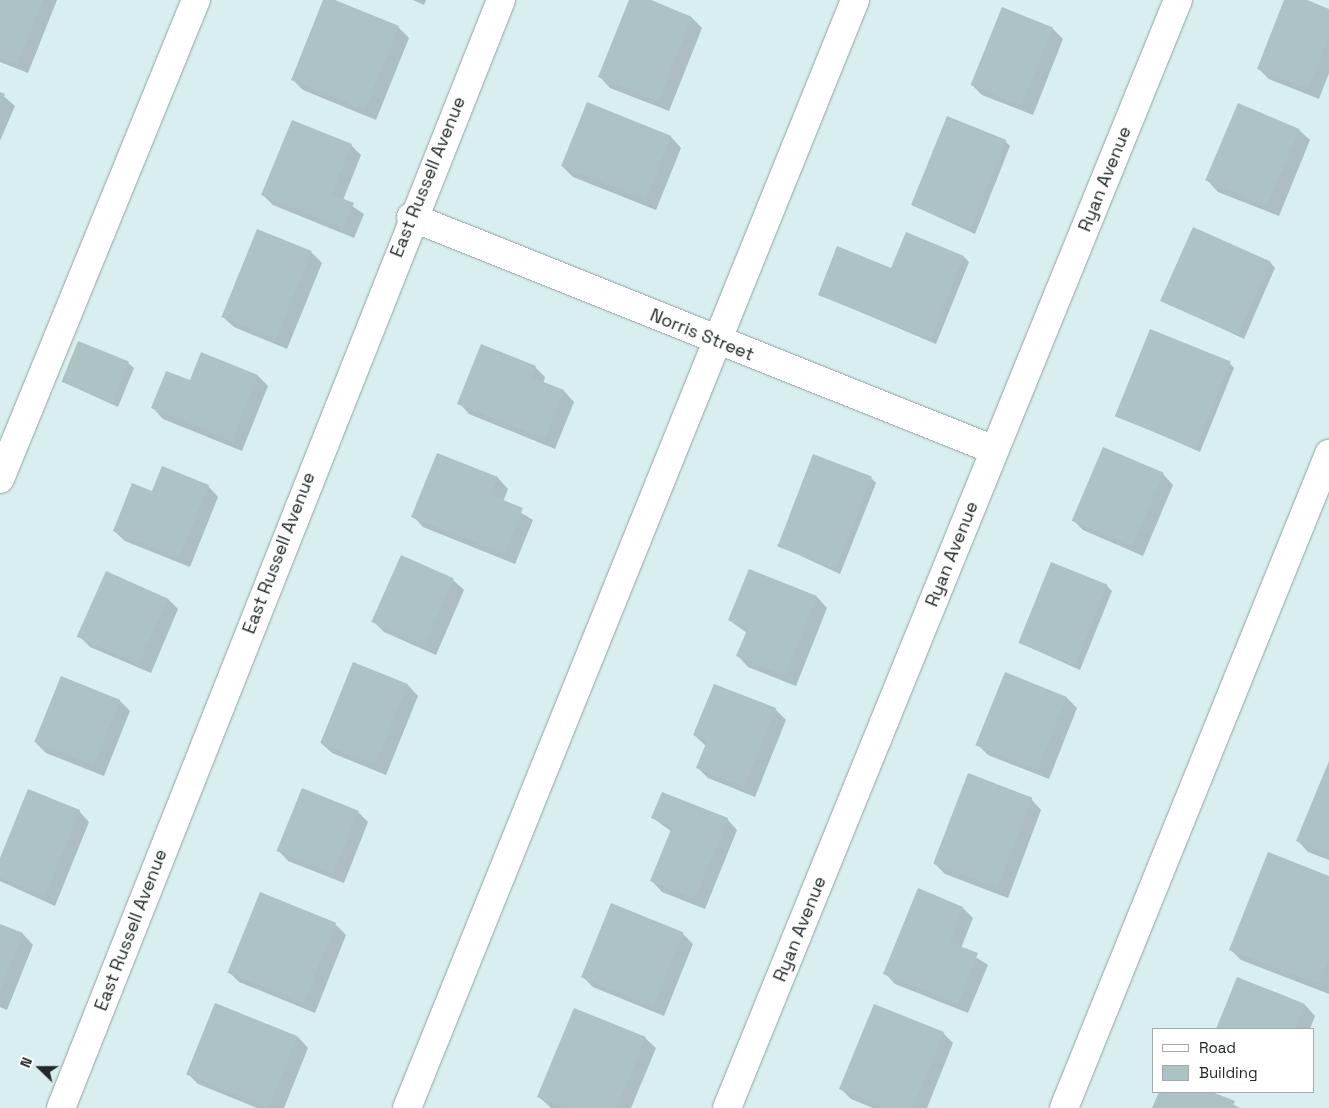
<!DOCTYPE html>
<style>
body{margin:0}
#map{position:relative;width:1329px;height:1108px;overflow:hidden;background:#d8eeef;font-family:"Space Grotesk",sans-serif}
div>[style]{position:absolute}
.shadow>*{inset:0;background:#0003}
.building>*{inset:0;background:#adc2c3;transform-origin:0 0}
.roads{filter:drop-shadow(0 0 1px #8fa3a5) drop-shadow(0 0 1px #8fa3a5)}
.minor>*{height:28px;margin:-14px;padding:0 14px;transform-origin:14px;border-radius:14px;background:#fff}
span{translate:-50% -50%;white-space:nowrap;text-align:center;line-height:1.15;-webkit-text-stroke:4.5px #fff;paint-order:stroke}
.street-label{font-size:18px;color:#202828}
.legend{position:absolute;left:1152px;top:1028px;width:162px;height:65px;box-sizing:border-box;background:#fff;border:1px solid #a6a9a9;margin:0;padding:6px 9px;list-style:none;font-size:15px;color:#202828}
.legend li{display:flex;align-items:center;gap:10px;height:25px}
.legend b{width:25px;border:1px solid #a6a9a9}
.north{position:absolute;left:15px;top:1043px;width:50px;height:50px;-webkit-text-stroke:4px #fff;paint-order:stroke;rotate:292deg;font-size:14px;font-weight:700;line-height:20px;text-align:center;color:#202828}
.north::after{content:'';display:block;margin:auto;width:18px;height:22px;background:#202828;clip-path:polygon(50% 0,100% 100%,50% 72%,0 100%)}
</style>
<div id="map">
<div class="shadow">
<div style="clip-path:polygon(0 0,57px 0,28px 73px,0 62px)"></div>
<div style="clip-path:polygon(324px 0,398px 27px,409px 38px,376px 120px,303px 90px,292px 79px)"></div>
<div style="clip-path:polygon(413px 0,426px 0,424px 5px)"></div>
<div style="clip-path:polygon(631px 0,647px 0,692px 18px,702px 28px,669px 111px,610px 88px,600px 77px)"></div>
<div style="clip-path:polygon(1286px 0,1304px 0,1329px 10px,1329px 73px,1319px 99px,1269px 79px,1258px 68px)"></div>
<div style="clip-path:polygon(1002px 8px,1053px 29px,1063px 39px,1033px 115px,982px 95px,972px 85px)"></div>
<div style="clip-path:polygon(0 93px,15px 106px,0 141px)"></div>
<div style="clip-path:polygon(588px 104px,671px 137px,681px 148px,656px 210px,573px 177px,562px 166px)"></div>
<div style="clip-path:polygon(1299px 130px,1310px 140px,1279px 216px,1218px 192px,1208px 181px)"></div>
<div style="clip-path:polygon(1005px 141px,1010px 146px,975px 234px,912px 205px)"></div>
<div style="clip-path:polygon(351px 145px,361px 155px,343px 200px,364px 214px,354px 238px,273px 205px,263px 195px)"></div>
<div style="clip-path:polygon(311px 252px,322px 263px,287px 349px,234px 327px,223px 317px)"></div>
<div style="clip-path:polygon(964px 257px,969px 262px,936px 344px,820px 295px)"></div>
<div style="clip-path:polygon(1270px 262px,1275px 268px,1244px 339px,1162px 300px)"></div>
<div style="clip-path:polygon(128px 363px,134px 368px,118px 407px,63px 382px)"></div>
<div style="clip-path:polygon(1229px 363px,1234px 368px,1200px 452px,1116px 415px)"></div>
<div style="clip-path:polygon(535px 367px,545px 377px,543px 383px,564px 391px,574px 402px,555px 449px,469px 414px,459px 403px)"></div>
<div style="clip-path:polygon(258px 376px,268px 386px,242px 451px,163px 419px,153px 408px,191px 382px)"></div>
<div style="clip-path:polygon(438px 454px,498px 478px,508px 489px,503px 502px,533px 520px,515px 564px,423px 527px,413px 516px)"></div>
<div style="clip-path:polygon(1163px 474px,1173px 485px,1143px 556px,1083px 530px,1073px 520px)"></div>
<div style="clip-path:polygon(871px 478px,876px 483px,840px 574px,777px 545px)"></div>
<div style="clip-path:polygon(208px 486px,218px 497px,190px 567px,125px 541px,114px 531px,152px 493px)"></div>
<div style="clip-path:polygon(749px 570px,817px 597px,827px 608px,796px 686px,748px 667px,738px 656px,747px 633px,729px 620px)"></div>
<div style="clip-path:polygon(453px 580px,464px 590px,436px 655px,384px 632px,373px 621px)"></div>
<div style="clip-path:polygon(1107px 586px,1112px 591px,1080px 670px,1020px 643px)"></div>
<div style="clip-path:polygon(168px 599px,178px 609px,151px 673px,90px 647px,79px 636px)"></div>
<div style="clip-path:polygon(353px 663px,408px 685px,418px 696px,386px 775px,332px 753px,321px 743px)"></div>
<div style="clip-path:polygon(1006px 673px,1067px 698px,1077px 708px,1049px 779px,988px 755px,977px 744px)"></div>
<div style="clip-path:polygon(61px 677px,120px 701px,130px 711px,104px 776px,46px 753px,35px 742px)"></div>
<div style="clip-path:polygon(775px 709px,786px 720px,755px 797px,708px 778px,697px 767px,706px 746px,694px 735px)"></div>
<div style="clip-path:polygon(1329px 764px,1329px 860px,1308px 852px,1298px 841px)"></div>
<div style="clip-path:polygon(1031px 799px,1041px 810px,1008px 898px,945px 874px,935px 864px)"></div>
<div style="clip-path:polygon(79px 811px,89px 822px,55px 906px,0 881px,0 861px)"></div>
<div style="clip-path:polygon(358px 812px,368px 822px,344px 883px,288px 861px,278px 850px)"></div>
<div style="clip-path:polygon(653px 818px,727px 819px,737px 830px,705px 909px,662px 892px,652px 881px,672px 832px)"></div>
<div style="clip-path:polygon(1329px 877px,1329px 994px,1241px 960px,1231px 950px)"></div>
<div style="clip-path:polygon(963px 908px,973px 918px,961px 948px,988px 965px,968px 1013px,895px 984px,885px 973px)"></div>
<div style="clip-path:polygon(335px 924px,346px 935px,315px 1013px,239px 982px,229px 972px)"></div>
<div style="clip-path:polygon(0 925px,23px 934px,33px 945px,7px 1010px,0 1007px)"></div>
<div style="clip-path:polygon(682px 933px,693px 944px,664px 1016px,593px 987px,582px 976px)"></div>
<div style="clip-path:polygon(1238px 978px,1305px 1005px,1315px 1016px,1310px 1029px,1217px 1029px)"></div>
<div style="clip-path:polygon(216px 1004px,298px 1037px,308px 1048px,284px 1108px,257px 1108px,198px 1084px,188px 1074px)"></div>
<div style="clip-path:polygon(943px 1033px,953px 1043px,927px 1108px,873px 1108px,851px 1099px,841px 1089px)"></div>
<div style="clip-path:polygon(645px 1038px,656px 1048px,631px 1108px,551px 1108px,539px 1097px)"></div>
<div style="clip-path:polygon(1160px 1092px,1208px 1092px,1240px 1108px,1153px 1108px)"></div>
</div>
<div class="building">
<div style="clip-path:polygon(0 0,43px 0,17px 64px,0 57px)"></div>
<div style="clip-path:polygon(323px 0,335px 0,399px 26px,365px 110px,291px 80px)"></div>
<div style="clip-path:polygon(629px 0,651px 0,692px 17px,658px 102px,598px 77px)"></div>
<div style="clip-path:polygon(1284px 0,1307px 0,1329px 9px,1329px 37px,1308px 89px,1257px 69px)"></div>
<div style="left:1002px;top:7px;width:55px;height:84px;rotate:22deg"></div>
<div style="clip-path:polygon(0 92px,5px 94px,0 107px)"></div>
<div style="left:587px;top:102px;width:91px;height:69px;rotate:22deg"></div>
<div style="left:1238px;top:103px;width:67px;height:84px;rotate:23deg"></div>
<div style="left:947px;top:116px;width:64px;height:96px;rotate:22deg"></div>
<div style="clip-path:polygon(292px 120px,352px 144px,331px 194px,354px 203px,343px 228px,261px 195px)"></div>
<div style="left:1193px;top:227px;width:85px;height:81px;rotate:24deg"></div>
<div style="left:257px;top:229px;width:59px;height:95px;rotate:22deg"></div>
<div style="clip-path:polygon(906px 232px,964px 256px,931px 340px,818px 295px,837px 246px,891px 268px)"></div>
<div style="left:1150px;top:329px;width:87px;height:94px;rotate:22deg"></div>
<div style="left:78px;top:341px;width:55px;height:44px;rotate:22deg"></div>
<div style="clip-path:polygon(481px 344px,536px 366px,531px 377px,564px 390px,545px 439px,457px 404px)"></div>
<div style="clip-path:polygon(201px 352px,258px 375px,232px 441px,151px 408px,166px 371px,190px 380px)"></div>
<div style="left:1103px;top:447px;width:66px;height:80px;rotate:23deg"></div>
<div style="clip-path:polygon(437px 453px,498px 477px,491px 495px,523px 508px,505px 554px,411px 517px)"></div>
<div style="left:813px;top:454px;width:63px;height:99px;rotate:21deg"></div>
<div style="clip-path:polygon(162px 466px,209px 485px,179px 558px,113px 531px,132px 483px,152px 491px)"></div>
<div style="left:401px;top:555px;width:58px;height:73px;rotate:24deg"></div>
<div style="left:1051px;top:562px;width:61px;height:87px;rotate:22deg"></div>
<div style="clip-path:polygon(749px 569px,817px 596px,785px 676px,736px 656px,748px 628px,728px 620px)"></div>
<div style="left:106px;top:571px;width:68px;height:72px;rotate:24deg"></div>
<div style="left:353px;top:662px;width:59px;height:87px;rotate:22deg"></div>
<div style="left:1005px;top:672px;width:67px;height:79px;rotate:22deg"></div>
<div style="left:61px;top:676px;width:64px;height:71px;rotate:22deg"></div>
<div style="clip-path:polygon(714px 684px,776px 708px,744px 787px,696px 768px,707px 741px,693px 735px)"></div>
<div style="clip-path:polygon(1329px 761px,1329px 855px,1296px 841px)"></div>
<div style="left:968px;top:773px;width:69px;height:97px;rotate:21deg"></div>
<div style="left:302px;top:788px;width:61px;height:68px;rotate:22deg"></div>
<div style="clip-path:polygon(28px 789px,80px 810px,45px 896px,0 878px,0 858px)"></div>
<div style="clip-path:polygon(662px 792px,728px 818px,695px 899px,650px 881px,672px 827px,651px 818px)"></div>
<div style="clip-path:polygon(1268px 852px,1329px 876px,1329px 959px,1319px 984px,1229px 950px)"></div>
<div style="clip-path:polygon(918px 888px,963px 907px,949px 942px,978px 953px,958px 1004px,883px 974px)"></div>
<div style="left:260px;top:892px;width:82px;height:87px;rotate:22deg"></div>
<div style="left:611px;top:903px;width:78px;height:80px;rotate:22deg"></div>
<div style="clip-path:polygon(0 924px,23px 933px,0 991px)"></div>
<div style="clip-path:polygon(1237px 977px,1305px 1004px,1295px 1029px,1216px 1029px)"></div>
<div style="left:215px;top:1003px;width:89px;height:77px;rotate:22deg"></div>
<div style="clip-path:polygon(874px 1004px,944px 1032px,913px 1108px,886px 1108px,839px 1089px)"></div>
<div style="clip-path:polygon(574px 1008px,646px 1037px,617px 1108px,564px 1108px,537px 1097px)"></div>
<div style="clip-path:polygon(1159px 1092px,1212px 1092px,1235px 1101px,1232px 1108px,1152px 1108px)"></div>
</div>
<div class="roads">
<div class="minor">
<div style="left:411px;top:217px;width:628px;rotate:21.78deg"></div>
<div style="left:0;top:479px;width:518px;rotate:-67.75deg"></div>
<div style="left:61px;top:1108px;width:1192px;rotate:-68.34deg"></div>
<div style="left:407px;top:1108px;width:1195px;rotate:-67.98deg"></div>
<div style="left:727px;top:1108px;width:1196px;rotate:-67.85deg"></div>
<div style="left:1064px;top:1108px;width:706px;rotate:-67.94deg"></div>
</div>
</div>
<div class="street-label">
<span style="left:428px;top:177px;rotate:-68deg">East Russell Avenue</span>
<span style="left:1105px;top:179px;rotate:-68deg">Ryan Avenue</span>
<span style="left:702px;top:335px;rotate:22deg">Norris Street</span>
<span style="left:279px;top:553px;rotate:-69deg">East Russell Avenue</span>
<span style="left:952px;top:554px;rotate:-68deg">Ryan Avenue</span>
<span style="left:800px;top:929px;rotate:-68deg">Ryan Avenue</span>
<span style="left:131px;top:930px;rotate:-69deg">East Russell Avenue</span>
</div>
<ul class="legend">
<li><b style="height:6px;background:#fff"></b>Road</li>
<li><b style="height:14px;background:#adc2c3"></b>Building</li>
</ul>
<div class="north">N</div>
</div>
